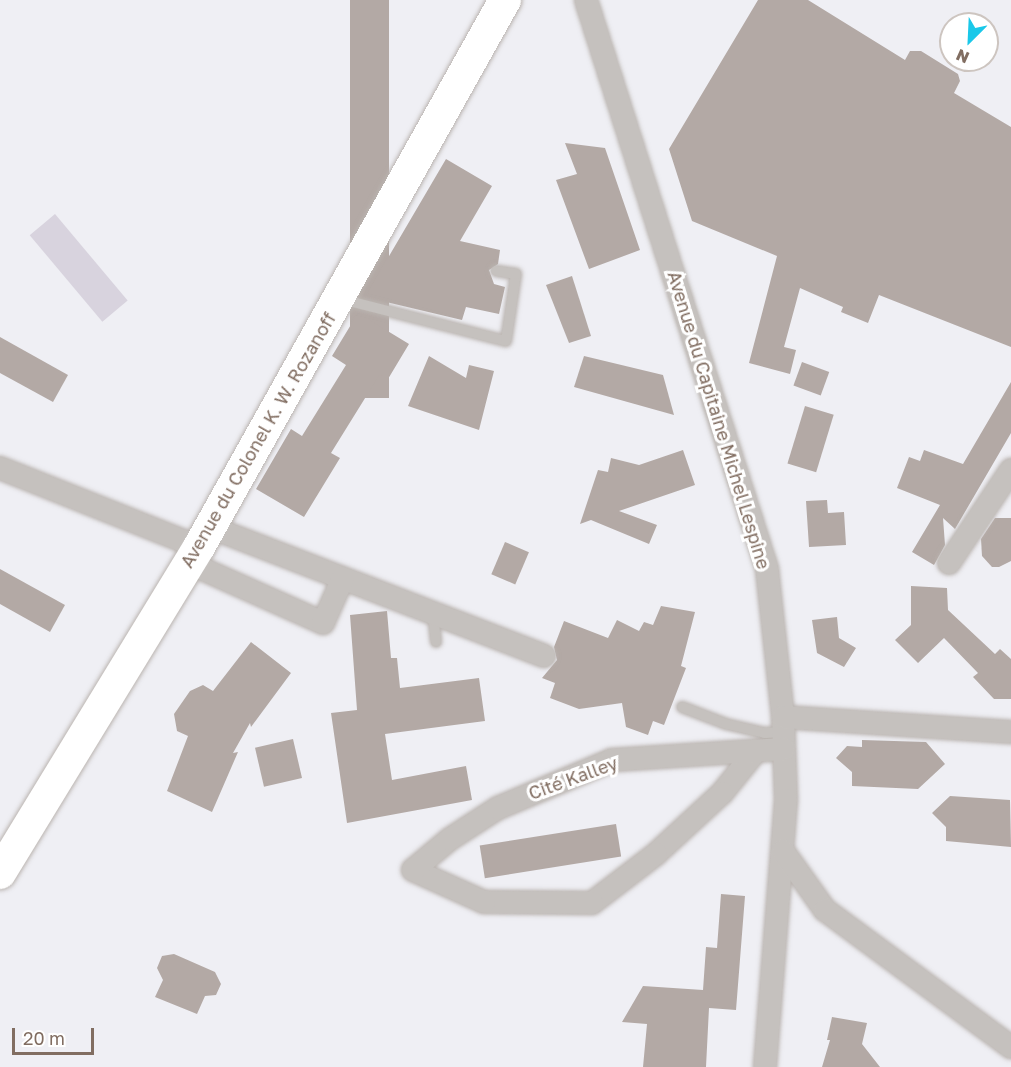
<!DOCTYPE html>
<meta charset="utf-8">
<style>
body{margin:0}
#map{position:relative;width:1011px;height:1067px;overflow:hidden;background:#efeff4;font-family:"Golos Text",sans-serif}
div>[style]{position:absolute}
.green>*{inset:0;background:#d8d3de;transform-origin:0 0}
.building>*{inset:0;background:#b3a9a5;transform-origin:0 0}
.roads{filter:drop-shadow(0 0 2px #bab4b0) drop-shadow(0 0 2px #bab4b0)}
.lane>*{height:10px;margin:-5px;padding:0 5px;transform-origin:5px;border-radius:5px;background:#c5c1be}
.street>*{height:22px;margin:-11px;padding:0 11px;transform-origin:11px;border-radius:11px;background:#c5c1be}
.secondary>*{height:32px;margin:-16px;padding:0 16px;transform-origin:16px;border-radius:16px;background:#fff}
span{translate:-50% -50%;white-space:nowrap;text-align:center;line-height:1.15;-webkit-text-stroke:6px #fff;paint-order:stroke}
.street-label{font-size:18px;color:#816d61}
.north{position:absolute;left:939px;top:12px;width:60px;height:60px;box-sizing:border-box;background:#fff;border:2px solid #cdc5c0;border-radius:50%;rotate:204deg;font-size:16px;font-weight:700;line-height:24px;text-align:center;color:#816d61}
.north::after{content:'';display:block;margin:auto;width:21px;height:27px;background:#1ac8e9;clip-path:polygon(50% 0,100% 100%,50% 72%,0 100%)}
.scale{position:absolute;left:12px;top:1028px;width:82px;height:27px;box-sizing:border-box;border:3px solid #816d61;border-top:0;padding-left:8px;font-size:18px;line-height:21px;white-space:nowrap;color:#816d61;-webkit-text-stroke:4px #fff;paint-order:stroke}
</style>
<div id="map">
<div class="green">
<div style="left:55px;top:214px;width:113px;height:33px;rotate:50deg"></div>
</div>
<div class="building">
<div style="left:350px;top:0;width:39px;height:398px"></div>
<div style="clip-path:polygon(758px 0,808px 0,905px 60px,910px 51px,921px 51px,958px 74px,960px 81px,954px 93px,1011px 127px,1011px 347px,879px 295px,868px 323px,841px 312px,843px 307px,800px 288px,784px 347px,796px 350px,790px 374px,749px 363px,777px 256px,692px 221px,669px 149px)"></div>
<div style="clip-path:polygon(565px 143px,605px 148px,640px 250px,589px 269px,556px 180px,577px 174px)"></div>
<div style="clip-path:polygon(446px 159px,492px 186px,460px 241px,500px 250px,498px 264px,489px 270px,494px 284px,505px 287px,499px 314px,466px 307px,462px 320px,365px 297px)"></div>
<div style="clip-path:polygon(572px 276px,591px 336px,569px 343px,546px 285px)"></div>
<div style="clip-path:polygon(358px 313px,409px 344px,388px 379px,380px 374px,331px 453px,340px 458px,304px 517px,256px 489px,291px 429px,302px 436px,346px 365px,332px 356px)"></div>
<div style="clip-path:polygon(0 337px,68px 375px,53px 402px,0 373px)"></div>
<div style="clip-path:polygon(429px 356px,466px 378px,469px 365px,494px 371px,479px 430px,408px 406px)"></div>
<div style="clip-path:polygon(584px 356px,663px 375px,674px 415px,574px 387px)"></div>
<div style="left:802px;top:362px;width:29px;height:25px;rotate:20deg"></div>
<div style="clip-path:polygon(1011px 382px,1011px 433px,955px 529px,943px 518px,945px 545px,934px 565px,912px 552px,940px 505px,897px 488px,909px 457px,920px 461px,924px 450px,963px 464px)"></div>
<div style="left:805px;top:406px;width:30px;height:60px;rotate:17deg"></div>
<div style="clip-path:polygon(683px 450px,695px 485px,619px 511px,657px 525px,649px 544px,591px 520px,580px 524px,598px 470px,608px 472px,611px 458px,639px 465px)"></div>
<div style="clip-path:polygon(827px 500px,828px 513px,844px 512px,846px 545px,809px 547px,806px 501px)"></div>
<div style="clip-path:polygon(995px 518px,1011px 518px,1011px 561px,999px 567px,992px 567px,982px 556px,981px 539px)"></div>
<div style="left:505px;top:542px;width:26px;height:35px;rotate:23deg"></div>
<div style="clip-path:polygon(0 569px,65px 605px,50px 632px,0 604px)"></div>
<div style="clip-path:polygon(911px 586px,947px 588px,948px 610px,995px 654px,1000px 649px,1011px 659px,1011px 699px,994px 699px,973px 677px,978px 673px,944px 638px,918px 663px,895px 640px,911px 625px)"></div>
<div style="clip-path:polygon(661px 606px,695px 612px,681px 666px,686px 668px,664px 725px,653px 721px,648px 735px,626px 727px,622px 703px,579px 709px,550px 698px,555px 683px,542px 678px,557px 660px,554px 647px,564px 621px,608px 638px,617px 620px,639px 631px,644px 622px,653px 625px)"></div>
<div style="clip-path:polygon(387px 611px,391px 658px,397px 658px,400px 688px,479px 678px,485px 721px,385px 734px,392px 780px,466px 766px,472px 800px,347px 823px,331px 713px,357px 710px,350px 615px)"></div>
<div style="clip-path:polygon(837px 617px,839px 638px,856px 648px,844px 667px,817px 653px,812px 620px)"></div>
<div style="clip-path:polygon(251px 642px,291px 673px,251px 727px,250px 723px,233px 753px,238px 752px,212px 812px,167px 791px,188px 736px,177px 731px,174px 714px,190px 691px,203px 685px,213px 691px)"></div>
<div style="left:293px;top:739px;width:40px;height:39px;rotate:77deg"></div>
<div style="clip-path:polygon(862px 740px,926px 742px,945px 764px,918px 789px,852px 786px,852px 772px,836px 758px,847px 746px,862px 747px)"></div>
<div style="clip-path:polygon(950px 796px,1010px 800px,1011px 847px,946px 841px,946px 827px,932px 813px)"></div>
<div style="left:616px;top:824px;width:33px;height:138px;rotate:81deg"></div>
<div style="clip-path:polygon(721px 894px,745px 896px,736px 1010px,709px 1008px,706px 1067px,643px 1067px,647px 1024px,622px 1022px,643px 986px,703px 990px,706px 947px,717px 948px)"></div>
<div style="clip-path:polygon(174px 954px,215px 972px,221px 984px,216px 995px,205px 996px,197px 1014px,155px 997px,163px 980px,157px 968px,162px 956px)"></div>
<div style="clip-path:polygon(832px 1017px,867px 1023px,862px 1044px,880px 1067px,822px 1067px,830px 1040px,827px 1040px)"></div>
</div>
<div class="roads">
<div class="lane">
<div style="left:341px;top:299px;width:170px;rotate:14.3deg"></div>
<div style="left:506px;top:341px;width:68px;rotate:-81.5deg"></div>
<div style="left:516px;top:274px;width:20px;rotate:-171deg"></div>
<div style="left:433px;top:613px;width:29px;rotate:84deg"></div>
<div style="left:682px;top:707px;width:47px;rotate:21.1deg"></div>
<div style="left:726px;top:724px;width:40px;rotate:13deg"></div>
<div style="left:765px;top:733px;width:18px;rotate:-3deg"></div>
</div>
<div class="street">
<div style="left:586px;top:0;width:597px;rotate:72.35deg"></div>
<div style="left:767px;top:569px;width:149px;rotate:83.8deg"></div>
<div style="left:783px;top:717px;width:83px;rotate:87.9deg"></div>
<div style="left:786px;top:800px;width:268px;rotate:94.5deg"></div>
<div style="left:0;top:468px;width:214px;rotate:21.7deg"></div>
<div style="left:210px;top:527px;width:358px;rotate:21.1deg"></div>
<div style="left:189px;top:563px;width:147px;rotate:24.1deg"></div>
<div style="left:323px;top:623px;width:49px;rotate:-66deg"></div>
<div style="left:949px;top:563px;width:112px;rotate:-56.3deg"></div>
<div style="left:783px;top:717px;width:228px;rotate:3.8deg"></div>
<div style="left:755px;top:752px;width:53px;rotate:128.8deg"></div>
<div style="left:722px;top:793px;width:90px;rotate:137.3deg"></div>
<div style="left:656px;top:854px;width:81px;rotate:142.6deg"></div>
<div style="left:592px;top:903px;width:108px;rotate:-179.5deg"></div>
<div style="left:484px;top:902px;width:78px;rotate:-155.7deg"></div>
<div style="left:413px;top:870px;width:48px;rotate:-40deg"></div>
<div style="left:450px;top:839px;width:57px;rotate:-32.9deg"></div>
<div style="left:498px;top:808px;width:124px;rotate:-22.8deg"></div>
<div style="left:612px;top:760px;width:172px;rotate:-3.7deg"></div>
<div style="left:783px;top:851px;width:72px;rotate:54.6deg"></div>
<div style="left:825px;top:910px;width:231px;rotate:36.4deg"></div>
</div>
<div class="secondary">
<div style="left:0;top:873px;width:382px;rotate:-58.6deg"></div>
<div style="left:199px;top:547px;width:627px;rotate:-60.78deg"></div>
</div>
</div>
<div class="street-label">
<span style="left:719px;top:420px;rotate:73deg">Avenue du Capitaine Michel Lespine</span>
<span style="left:258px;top:440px;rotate:-60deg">Avenue du Colonel K. W. Rozanoff</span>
<span style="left:573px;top:778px;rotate:-20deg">Cité Kalley</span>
</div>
<div class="north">N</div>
<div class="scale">20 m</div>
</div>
